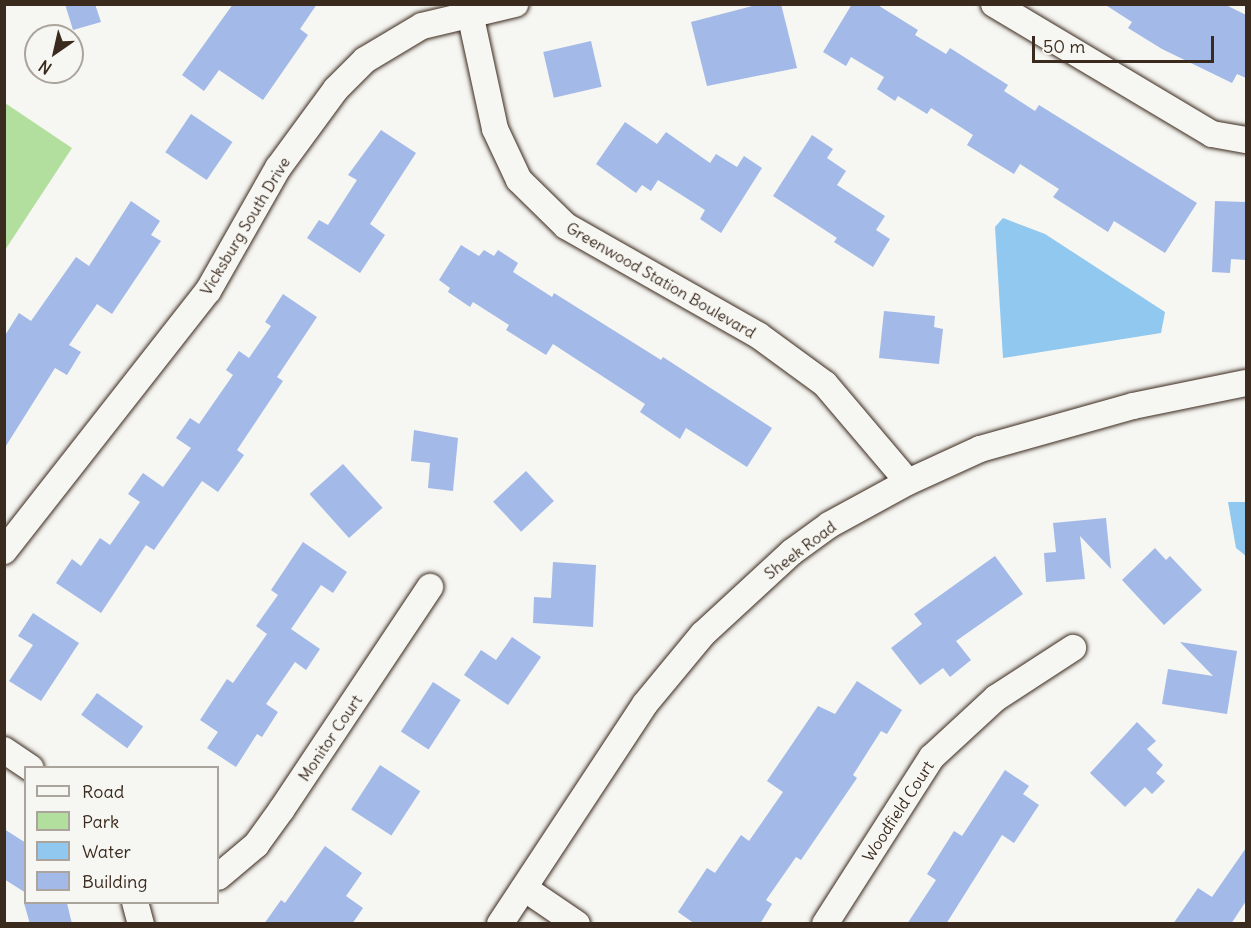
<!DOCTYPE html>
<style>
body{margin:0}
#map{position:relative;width:1251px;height:928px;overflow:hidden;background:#f6f6f2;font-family:Delius,sans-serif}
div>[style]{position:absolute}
.green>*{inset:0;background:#b2df9e}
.water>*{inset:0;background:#91c8f0}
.building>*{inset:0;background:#a3b9e7;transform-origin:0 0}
.roads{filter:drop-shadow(0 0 2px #3b2a1e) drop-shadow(0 0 2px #3b2a1e)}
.minor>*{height:26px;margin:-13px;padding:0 13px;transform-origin:13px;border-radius:13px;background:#f6f6f2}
span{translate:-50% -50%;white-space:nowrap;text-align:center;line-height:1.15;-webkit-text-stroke:6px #f6f6f2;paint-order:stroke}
.street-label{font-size:16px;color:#3b2a1e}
.frame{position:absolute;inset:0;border:6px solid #3b2a1e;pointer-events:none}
.legend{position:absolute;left:24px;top:766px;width:195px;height:138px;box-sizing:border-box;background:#f6f6f2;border:2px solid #aba49d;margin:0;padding:8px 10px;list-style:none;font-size:18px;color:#3b2a1e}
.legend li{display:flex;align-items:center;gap:12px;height:30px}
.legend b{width:30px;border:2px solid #aba49d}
.north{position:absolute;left:24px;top:24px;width:60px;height:60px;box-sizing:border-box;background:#f6f6f2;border:2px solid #aba49d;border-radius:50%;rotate:214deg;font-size:16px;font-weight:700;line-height:24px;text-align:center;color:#3b2a1e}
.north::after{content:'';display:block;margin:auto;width:21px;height:27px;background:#3b2a1e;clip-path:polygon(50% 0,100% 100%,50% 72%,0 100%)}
.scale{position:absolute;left:1032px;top:36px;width:182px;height:27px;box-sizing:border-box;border:3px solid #3b2a1e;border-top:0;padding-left:8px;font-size:18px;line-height:21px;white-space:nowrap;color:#3b2a1e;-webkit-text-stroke:4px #f6f6f2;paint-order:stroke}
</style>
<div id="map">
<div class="green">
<div style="clip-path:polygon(5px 103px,72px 148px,5px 250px)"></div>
</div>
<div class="water">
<div style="clip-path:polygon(1003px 218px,1045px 234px,1165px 312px,1161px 333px,1003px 358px,995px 227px)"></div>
<div style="clip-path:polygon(1228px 502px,1246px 502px,1246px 556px,1236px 548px)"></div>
</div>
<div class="building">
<div style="clip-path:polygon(65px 4px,95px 4px,101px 22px,73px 30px)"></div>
<div style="clip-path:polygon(233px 4px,317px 4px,300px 29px,308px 35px,263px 100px,219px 70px,204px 91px,182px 75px)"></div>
<div style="clip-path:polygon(760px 4px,781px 4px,797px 68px,707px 86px,691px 22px)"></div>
<div style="clip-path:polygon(852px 4px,876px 4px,918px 30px,915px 35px,946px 54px,950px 48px,1008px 85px,1004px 91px,1035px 111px,1039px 105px,1197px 203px,1165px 253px,1114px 221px,1108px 232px,1053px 197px,1059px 189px,1020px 164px,1014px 174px,967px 145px,973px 135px,931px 108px,927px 114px,898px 96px,895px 101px,877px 89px,884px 77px,851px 57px,846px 66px,823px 52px)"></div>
<div style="clip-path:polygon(1104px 4px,1224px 4px,1246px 15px,1246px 78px,1237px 74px,1232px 83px,1162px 49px,1128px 28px,1132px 22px)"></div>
<div style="left:591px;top:41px;width:47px;height:49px;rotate:77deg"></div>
<div style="left:191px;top:114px;width:50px;height:46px;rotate:34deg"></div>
<div style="clip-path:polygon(625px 122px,657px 144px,666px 132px,710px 163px,716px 154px,737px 167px,744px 156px,762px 168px,721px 233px,700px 219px,705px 210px,658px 180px,651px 191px,642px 185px,636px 193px,596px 164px)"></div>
<div style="clip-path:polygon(381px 130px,416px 153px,370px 224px,385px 235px,360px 273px,307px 238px,319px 220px,328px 225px,357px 180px,348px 175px)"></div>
<div style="clip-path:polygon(812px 135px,833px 149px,827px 158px,846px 171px,837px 185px,885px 216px,876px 230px,890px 239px,873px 267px,834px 242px,837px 238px,773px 196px)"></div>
<div style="clip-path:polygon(131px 201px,160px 221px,151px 235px,161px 241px,112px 314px,97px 304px,69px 345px,81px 352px,67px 375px,55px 368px,4px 449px,4px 337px,19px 313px,31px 321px,76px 257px,89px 266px)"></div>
<div style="clip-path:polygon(1215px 201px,1246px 202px,1246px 260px,1231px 259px,1230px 273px,1212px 272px)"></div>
<div style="clip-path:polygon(461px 245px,479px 256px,484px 250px,494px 256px,498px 250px,518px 263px,513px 272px,552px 297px,554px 293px,661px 360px,663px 357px,772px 428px,747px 467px,686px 428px,680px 439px,640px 412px,645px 404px,553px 344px,546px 355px,506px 330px,509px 325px,473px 302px,470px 307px,448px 292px,450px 288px,439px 280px)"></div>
<div style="clip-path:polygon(283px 294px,317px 317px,277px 377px,283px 381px,237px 450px,244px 455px,218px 492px,202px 481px,154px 550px,146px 545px,101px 613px,56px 583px,72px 559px,81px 566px,100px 538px,110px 545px,140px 502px,128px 494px,143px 473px,163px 487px,191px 448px,176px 438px,190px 418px,199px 424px,233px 375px,226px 370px,239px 351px,249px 358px,271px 326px,265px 322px)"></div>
<div style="clip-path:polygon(884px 311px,935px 316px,934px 327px,943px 329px,939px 364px,879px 358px)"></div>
<div style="clip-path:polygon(414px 430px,458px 438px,453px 491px,428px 488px,430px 463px,411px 461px)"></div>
<div style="left:343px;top:464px;width:59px;height:45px;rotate:48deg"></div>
<div style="left:526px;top:471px;width:41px;height:45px;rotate:47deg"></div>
<div style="clip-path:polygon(1106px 518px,1111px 569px,1080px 536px,1085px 579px,1046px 582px,1044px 553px,1056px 552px,1053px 523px)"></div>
<div style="clip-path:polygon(303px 542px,347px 572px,333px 593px,321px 585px,291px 629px,320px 649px,306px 670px,295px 662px,266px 704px,278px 712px,262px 737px,257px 734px,236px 767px,207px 748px,218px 732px,200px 720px,227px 679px,233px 683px,267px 634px,256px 626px,278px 595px,271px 590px)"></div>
<div style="clip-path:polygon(1155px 548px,1166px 560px,1170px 556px,1202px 590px,1164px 625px,1122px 580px)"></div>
<div style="clip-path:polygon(995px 556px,1023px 594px,956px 641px,971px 660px,950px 677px,943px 668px,920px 685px,891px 648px,922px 624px,914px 614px)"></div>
<div style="clip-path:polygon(553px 562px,596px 565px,593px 627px,533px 623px,534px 597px,551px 598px)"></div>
<div style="clip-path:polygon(33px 613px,79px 643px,41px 701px,9px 681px,33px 645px,18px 636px)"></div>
<div style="clip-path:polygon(512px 637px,541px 657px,508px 705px,464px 675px,481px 650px,496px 660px)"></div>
<div style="clip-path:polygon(1180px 642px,1237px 651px,1227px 714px,1162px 704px,1168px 669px,1213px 676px)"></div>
<div style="clip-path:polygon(857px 681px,902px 710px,887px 734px,881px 731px,853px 775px,857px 778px,801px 860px,796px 857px,766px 900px,772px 904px,760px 924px,695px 924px,678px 912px,707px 868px,715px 873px,741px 835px,749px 841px,783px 792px,767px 781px,818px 706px,835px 714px)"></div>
<div style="left:433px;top:682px;width:33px;height:59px;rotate:33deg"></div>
<div style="left:97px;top:693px;width:57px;height:27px;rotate:36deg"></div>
<div style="clip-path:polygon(1137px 722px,1156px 741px,1147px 749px,1163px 765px,1156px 773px,1165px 781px,1152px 794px,1145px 787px,1125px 807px,1090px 773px)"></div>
<div style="left:380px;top:765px;width:48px;height:53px;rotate:33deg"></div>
<div style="clip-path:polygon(1005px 770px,1029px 786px,1023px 794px,1039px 805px,1014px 843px,1002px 835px,946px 924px,907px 924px,936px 880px,927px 874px,954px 831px,962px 836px)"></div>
<div style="clip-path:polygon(4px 829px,26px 843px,26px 893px,4px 879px)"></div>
<div style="clip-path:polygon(325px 846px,362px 873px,346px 896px,363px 908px,352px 924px,264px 924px,281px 900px,285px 903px)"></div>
<div style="clip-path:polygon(1246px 848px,1246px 901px,1231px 924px,1173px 924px,1198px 888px,1212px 897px)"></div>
<div style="clip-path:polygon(24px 903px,67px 903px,72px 924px,30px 924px)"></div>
</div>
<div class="roads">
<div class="minor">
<div style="left:468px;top:4px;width:128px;rotate:77.8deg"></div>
<div style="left:495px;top:129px;width:56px;rotate:64.8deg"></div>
<div style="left:519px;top:180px;width:66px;rotate:44.4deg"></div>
<div style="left:566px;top:226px;width:221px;rotate:29.6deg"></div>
<div style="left:758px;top:335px;width:83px;rotate:36.2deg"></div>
<div style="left:825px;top:384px;width:128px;rotate:49.7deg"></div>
<div style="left:994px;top:4px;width:254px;rotate:30.8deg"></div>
<div style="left:1212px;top:134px;width:35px;rotate:10deg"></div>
<div style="left:4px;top:551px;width:330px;rotate:-51.9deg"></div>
<div style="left:208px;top:291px;width:142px;rotate:-60.4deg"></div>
<div style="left:278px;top:168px;width:98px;rotate:-53.7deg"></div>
<div style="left:336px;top:89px;width:41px;rotate:-45deg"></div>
<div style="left:365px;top:60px;width:66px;rotate:-30.8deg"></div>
<div style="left:422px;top:26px;width:96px;rotate:-13.3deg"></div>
<div style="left:4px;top:750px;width:32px;rotate:34deg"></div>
<div style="left:218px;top:877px;width:50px;rotate:-40.1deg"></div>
<div style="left:256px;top:845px;width:44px;rotate:-54.2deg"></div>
<div style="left:282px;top:809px;width:267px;rotate:-56.3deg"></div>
<div style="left:524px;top:888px;width:64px;rotate:34.2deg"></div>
<div style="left:135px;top:902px;width:23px;rotate:75deg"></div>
<div style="left:500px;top:924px;width:263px;rotate:-56.6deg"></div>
<div style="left:645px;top:704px;width:91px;rotate:-50.4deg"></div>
<div style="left:703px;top:634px;width:121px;rotate:-42.7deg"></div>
<div style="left:792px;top:552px;width:46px;rotate:-36.1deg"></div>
<div style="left:829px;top:525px;width:90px;rotate:-28.6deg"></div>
<div style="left:908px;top:482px;width:79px;rotate:-24.6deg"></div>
<div style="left:980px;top:449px;width:159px;rotate:-15.7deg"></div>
<div style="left:1133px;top:406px;width:115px;rotate:-11.5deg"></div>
<div style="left:825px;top:924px;width:198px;rotate:-57.4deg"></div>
<div style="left:932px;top:757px;width:87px;rotate:-42.7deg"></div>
<div style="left:996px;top:698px;width:92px;rotate:-33deg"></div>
</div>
</div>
<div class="street-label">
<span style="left:245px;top:226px;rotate:-59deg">Vicksburg South Drive</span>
<span style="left:661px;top:280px;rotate:30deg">Greenwood Station Boulevard</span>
<span style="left:800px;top:550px;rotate:-37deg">Sheek Road</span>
<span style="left:330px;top:738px;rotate:-56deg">Monitor Court</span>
<span style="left:898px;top:811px;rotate:-57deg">Woodfield Court</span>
</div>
<div class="frame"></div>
<ul class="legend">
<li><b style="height:8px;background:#f6f6f2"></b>Road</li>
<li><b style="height:16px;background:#b2df9e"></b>Park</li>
<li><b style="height:16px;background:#91c8f0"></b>Water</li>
<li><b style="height:16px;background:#a3b9e7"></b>Building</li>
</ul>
<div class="north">N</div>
<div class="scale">50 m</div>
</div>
